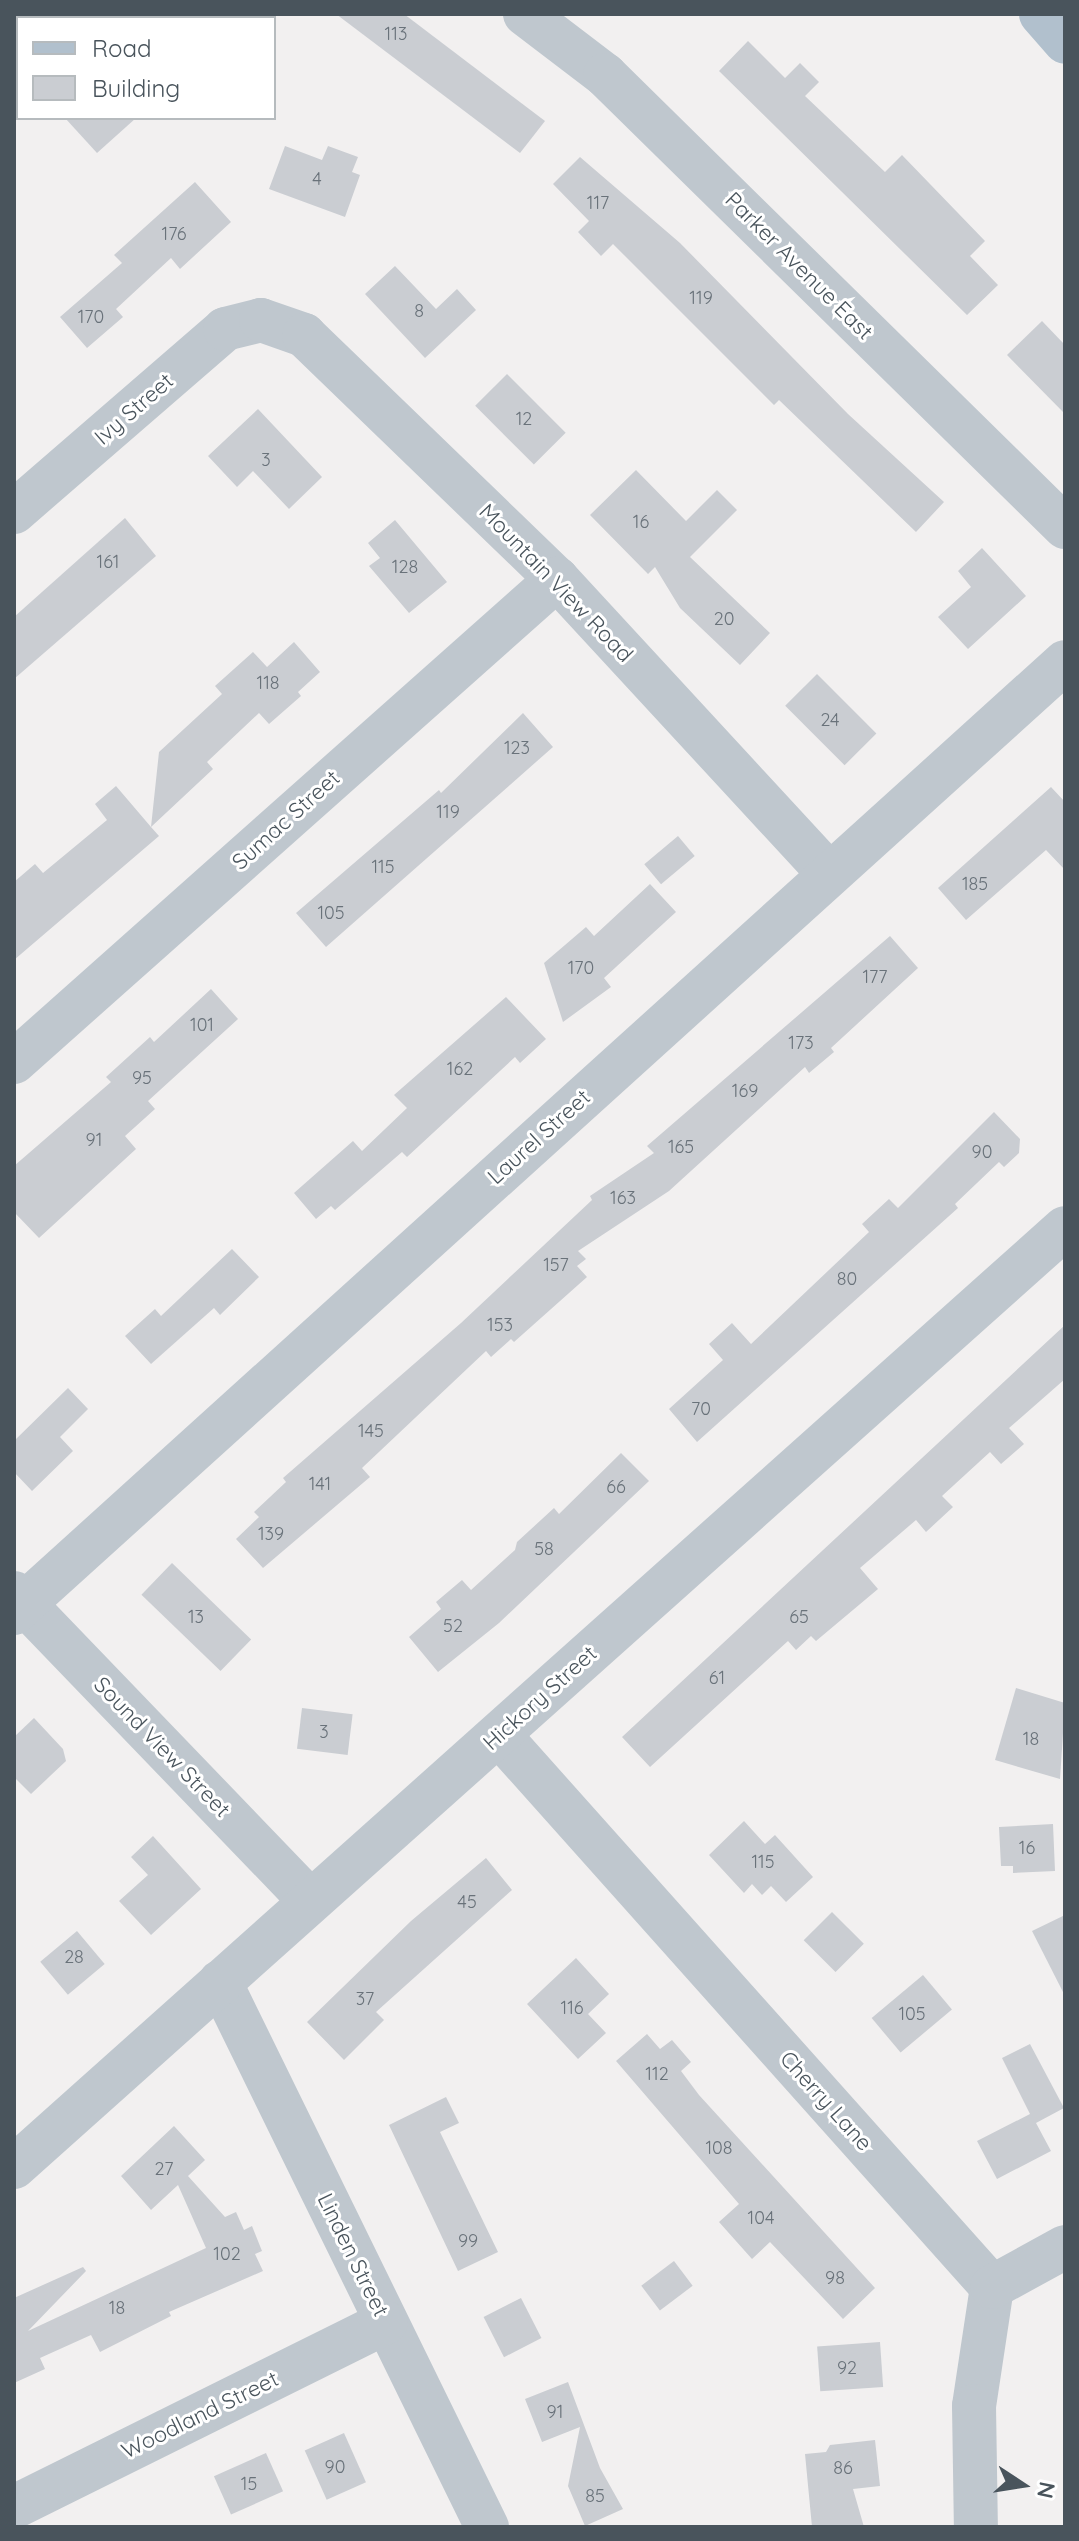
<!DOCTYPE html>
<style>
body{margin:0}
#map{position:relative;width:1079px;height:2541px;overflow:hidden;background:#f2f0f0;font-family:Quicksand,sans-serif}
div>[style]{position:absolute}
.building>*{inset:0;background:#cacdd2;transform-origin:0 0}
.minor>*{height:44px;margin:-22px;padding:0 22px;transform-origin:22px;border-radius:22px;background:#bfc7ce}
.major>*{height:44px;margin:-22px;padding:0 22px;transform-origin:22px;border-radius:22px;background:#b1c0cd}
span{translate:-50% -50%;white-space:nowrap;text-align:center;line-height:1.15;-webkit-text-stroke:6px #fff;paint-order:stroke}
.number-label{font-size:18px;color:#69727a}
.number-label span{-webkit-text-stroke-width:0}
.street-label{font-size:22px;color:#49545c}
.frame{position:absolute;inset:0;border:16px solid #49545c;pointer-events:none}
.legend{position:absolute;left:16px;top:16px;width:260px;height:104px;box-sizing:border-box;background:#fff;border:2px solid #b6bbbe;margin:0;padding:10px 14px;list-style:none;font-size:24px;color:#49545c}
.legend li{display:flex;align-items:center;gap:16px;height:40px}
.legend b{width:40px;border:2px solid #b6bbbe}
.north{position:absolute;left:983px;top:2445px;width:80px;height:80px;-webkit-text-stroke:6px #fff;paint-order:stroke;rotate:102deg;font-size:22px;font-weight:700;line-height:32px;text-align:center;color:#49545c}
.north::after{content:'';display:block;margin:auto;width:28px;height:36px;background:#49545c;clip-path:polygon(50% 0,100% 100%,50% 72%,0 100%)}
</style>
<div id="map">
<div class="building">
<div style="clip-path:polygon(336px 14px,404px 14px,545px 121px,520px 153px)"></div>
<div style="clip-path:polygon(748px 41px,785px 78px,800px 63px,819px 82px,805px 96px,885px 172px,902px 155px,985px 241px,970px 256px,998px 285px,967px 315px,719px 71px)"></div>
<div style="clip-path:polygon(65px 118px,136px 118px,97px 153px)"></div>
<div style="clip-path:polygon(285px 146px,322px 160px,328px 146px,358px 157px,352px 172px,360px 175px,345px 217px,269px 189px)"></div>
<div style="clip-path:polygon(580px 157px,680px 243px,848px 414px,944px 502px,916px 532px,779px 400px,774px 405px,613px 244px,601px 256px,578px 232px,589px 221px,553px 184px)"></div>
<div style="clip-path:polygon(195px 182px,231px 222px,180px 269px,171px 258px,116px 309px,123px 317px,87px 348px,60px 317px,122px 263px,114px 255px)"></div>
<div style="clip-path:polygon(395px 266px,436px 309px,457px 289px,476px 310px,425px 358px,365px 294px)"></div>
<div style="clip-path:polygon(1042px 321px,1065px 345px,1065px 414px,1007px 355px)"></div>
<div style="left:507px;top:374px;width:83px;height:45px;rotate:45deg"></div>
<div style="clip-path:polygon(258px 409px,322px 477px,289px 509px,253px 471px,237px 487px,208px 456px)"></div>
<div style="clip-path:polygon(636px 470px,686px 521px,717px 490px,737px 510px,690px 557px,770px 633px,740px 665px,680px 608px,655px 567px,648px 574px,590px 515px)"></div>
<div style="clip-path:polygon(125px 518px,156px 556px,14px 679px,14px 617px)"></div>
<div style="clip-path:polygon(395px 520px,447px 582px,409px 613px,369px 566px,380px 558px,368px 543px)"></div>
<div style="clip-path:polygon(982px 548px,1026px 596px,968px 649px,938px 617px,971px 587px,958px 571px)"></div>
<div style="clip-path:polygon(294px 642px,320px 672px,298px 692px,301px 696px,269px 724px,259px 713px,207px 762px,213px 769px,151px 827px,159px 836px,14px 960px,14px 882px,35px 864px,43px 873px,107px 820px,95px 804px,116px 786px,151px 827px,159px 752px,222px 694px,215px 686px,253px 652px,267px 667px)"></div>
<div style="left:817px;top:674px;width:84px;height:45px;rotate:45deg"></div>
<div style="clip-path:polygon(523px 713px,553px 747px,326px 947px,296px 913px,439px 790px,441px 793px)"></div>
<div style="clip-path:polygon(1051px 787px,1065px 802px,1065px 870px,1046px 850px,966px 920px,938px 888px)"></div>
<div style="left:678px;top:836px;width:26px;height:44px;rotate:50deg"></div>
<div style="clip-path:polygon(650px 884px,676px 912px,604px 978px,611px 987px,563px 1022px,544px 963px,586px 927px,594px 936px)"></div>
<div style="clip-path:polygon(890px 936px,918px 968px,831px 1048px,834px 1052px,809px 1073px,805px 1067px,669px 1191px,578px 1251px,586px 1259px,577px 1266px,587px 1277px,514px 1342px,511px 1339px,491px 1357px,486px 1351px,362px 1468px,370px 1477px,263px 1568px,236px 1539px,259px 1517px,254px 1512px,286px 1482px,283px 1478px,461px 1323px,592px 1200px,590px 1196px,654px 1153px,647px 1146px)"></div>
<div style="clip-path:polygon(211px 989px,238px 1019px,148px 1101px,155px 1109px,125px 1136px,136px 1149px,39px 1238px,14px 1212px,14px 1166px,111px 1082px,106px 1077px,150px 1037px,154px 1042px)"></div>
<div style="clip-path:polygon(506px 997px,546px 1039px,520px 1063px,515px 1057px,407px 1157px,402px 1152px,335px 1210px,331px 1206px,316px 1219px,294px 1193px,353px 1141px,362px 1151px,407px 1108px,394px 1095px)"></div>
<div style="clip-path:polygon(994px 1112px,1020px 1139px,1019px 1153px,1004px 1167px,999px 1162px,955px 1204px,958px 1208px,697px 1442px,669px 1409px,723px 1360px,709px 1344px,732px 1323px,751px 1344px,869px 1232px,862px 1224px,889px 1199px,898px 1208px)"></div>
<div style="clip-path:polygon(232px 1249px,259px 1277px,220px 1315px,214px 1308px,151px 1364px,125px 1336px,155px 1309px,161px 1316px)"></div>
<div style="clip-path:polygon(1065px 1325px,1065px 1379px,1009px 1428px,1024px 1444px,1001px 1464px,990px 1452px,942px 1496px,953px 1507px,926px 1532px,916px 1520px,860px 1568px,878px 1589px,816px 1641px,811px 1636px,796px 1650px,788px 1641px,650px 1767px,622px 1737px)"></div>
<div style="clip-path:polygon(68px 1388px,88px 1409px,60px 1437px,73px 1451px,32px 1491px,14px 1472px,14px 1441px)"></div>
<div style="clip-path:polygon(621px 1453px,649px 1481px,499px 1623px,438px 1672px,409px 1637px,441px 1609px,436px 1602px,462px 1580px,471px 1590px,515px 1550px,517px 1542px,554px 1508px,559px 1514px)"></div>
<div style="left:172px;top:1563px;width:110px;height:44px;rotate:44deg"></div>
<div style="clip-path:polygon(1016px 1688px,1065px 1703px,1060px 1779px,995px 1760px)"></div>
<div style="left:302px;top:1708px;width:51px;height:41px;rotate:7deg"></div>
<div style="clip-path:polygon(34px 1718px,63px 1749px,66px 1761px,31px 1794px,14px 1777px,14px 1737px)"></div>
<div style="clip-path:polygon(744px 1821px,765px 1844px,775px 1835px,813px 1877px,786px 1902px,771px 1886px,762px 1895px,752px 1884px,744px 1893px,709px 1855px)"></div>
<div style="clip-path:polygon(1053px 1824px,1055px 1871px,1013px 1873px,1013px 1866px,1001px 1866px,999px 1827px)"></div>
<div style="clip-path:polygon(153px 1836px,201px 1889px,151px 1935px,119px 1901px,148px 1875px,131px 1857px)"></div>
<div style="clip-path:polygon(486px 1858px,512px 1890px,376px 2012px,384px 2020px,344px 2060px,307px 2022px,411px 1921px)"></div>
<div style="left:832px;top:1912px;width:45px;height:40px;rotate:45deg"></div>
<div style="clip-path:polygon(1065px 1915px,1065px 1996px,1032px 1931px)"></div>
<div style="left:77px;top:1931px;width:43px;height:48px;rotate:50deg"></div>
<div style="clip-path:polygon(576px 1958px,609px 1994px,588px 2014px,606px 2033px,578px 2059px,527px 2004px)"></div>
<div style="left:923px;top:1975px;width:45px;height:67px;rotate:50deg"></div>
<div style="clip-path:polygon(647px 2034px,660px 2049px,672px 2040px,691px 2062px,681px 2071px,699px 2095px,875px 2288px,843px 2319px,770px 2242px,752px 2259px,719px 2222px,739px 2204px,616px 2061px)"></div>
<div style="clip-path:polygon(1030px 2044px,1064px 2108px,1036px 2123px,1051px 2151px,997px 2179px,977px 2141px,1030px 2114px,1002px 2058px)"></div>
<div style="clip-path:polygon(446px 2097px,459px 2123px,440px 2132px,498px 2252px,458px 2271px,389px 2125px)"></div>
<div style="clip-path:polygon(174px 2126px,205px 2160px,188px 2176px,225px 2217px,236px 2212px,244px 2230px,252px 2226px,262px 2251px,255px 2254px,263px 2271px,169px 2312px,171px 2316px,100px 2352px,91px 2335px,40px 2358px,45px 2369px,14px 2383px,14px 2298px,83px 2267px,86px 2271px,28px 2331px,206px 2248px,178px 2185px,151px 2210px,121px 2176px)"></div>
<div style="left:674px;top:2261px;width:31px;height:41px;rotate:53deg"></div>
<div style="left:521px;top:2298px;width:45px;height:42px;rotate:63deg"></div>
<div style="left:880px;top:2342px;width:45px;height:63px;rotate:86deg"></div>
<div style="clip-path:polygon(568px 2382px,600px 2468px,623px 2509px,585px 2526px,568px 2486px,580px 2427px,542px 2442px,525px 2399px)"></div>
<div style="left:344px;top:2433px;width:54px;height:43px;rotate:66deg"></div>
<div style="clip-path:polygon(875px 2440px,880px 2486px,853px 2489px,864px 2527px,812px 2527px,805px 2454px,826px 2452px,830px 2445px)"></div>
<div style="left:266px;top:2453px;width:42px;height:57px;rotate:66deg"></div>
</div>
<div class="minor">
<div style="left:525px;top:14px;width:101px;rotate:37.3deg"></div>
<div style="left:605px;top:75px;width:645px;rotate:44.5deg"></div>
<div style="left:14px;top:512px;width:279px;rotate:-40.9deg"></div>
<div style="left:225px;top:329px;width:37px;rotate:-14deg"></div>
<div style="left:261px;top:320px;width:46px;rotate:19.2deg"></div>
<div style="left:304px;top:335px;width:351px;rotate:44deg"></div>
<div style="left:557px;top:579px;width:401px;rotate:47.3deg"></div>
<div style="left:14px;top:1062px;width:727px;rotate:-41.65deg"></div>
<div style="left:14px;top:1593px;width:427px;rotate:46.1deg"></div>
<div style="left:14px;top:1613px;width:1417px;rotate:-42.14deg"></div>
<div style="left:499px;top:1735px;width:740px;rotate:48.23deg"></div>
<div style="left:992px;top:2287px;width:120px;rotate:98.6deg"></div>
<div style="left:974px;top:2406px;width:121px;rotate:89.1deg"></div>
<div style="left:220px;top:1982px;width:607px;rotate:63.9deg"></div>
<div style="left:14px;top:2167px;width:1409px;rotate:-41.78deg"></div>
<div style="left:992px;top:2287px;width:83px;rotate:-28.7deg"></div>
<div style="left:14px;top:2507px;width:415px;rotate:-26.4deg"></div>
</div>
<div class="major">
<div style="left:1041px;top:14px;width:37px;rotate:49deg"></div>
</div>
<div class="number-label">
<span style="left:396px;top:34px">113</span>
<span style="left:317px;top:179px">4</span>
<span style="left:598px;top:203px">117</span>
<span style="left:174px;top:234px">176</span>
<span style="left:701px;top:298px">119</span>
<span style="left:419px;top:311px">8</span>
<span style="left:91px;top:317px">170</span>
<span style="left:524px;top:419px">12</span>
<span style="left:266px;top:460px">3</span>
<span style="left:641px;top:522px">16</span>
<span style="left:108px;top:562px">161</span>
<span style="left:405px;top:567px">128</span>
<span style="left:724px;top:619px">20</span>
<span style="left:268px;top:683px">118</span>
<span style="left:830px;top:720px">24</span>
<span style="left:517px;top:748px">123</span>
<span style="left:448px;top:812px">119</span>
<span style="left:383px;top:867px">115</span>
<span style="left:975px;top:884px">185</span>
<span style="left:331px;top:913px">105</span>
<span style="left:581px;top:968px">170</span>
<span style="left:875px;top:977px">177</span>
<span style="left:202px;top:1025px">101</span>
<span style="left:801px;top:1043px">173</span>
<span style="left:460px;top:1069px">162</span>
<span style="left:142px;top:1078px">95</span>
<span style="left:745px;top:1091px">169</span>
<span style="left:94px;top:1140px">91</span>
<span style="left:681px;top:1147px">165</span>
<span style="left:982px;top:1152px">90</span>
<span style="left:623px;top:1198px">163</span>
<span style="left:556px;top:1265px">157</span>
<span style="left:847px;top:1279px">80</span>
<span style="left:500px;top:1325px">153</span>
<span style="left:701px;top:1409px">70</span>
<span style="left:371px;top:1431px">145</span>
<span style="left:320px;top:1484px">141</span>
<span style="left:616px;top:1487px">66</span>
<span style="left:271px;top:1534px">139</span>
<span style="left:544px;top:1549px">58</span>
<span style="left:196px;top:1617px">13</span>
<span style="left:799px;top:1617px">65</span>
<span style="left:453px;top:1626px">52</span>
<span style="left:717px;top:1678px">61</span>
<span style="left:324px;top:1732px">3</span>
<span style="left:1031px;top:1739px">18</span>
<span style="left:1027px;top:1848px">16</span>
<span style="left:763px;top:1862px">115</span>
<span style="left:467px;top:1902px">45</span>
<span style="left:74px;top:1957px">28</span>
<span style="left:365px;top:1999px">37</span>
<span style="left:572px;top:2008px">116</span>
<span style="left:912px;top:2014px">105</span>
<span style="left:657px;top:2074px">112</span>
<span style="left:719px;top:2148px">108</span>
<span style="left:164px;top:2169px">27</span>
<span style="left:761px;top:2218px">104</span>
<span style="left:468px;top:2241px">99</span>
<span style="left:227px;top:2254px">102</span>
<span style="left:835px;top:2278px">98</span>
<span style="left:117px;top:2308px">18</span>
<span style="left:847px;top:2368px">92</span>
<span style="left:555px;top:2412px">91</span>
<span style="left:335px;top:2467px">90</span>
<span style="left:843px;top:2468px">86</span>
<span style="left:249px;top:2484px">15</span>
<span style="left:595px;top:2496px">85</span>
</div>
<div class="street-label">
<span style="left:799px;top:266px;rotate:45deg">Parker Avenue East</span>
<span style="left:134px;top:409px;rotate:-41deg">Ivy Street</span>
<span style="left:556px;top:583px;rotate:46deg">Mountain View Road</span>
<span style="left:286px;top:820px;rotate:-42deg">Sumac Street</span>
<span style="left:539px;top:1137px;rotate:-42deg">Laurel Street</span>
<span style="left:540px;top:1698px;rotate:-42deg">Hickory Street</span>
<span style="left:162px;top:1747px;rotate:46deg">Sound View Street</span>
<span style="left:826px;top:2101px;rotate:48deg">Cherry Lane</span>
<span style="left:353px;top:2255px;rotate:64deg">Linden Street</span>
<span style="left:200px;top:2415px;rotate:-26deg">Woodland Street</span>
</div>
<div class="frame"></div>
<ul class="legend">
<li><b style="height:10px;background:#b1c0cd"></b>Road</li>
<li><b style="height:22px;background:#cacdd2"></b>Building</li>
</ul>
<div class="north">N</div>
</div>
